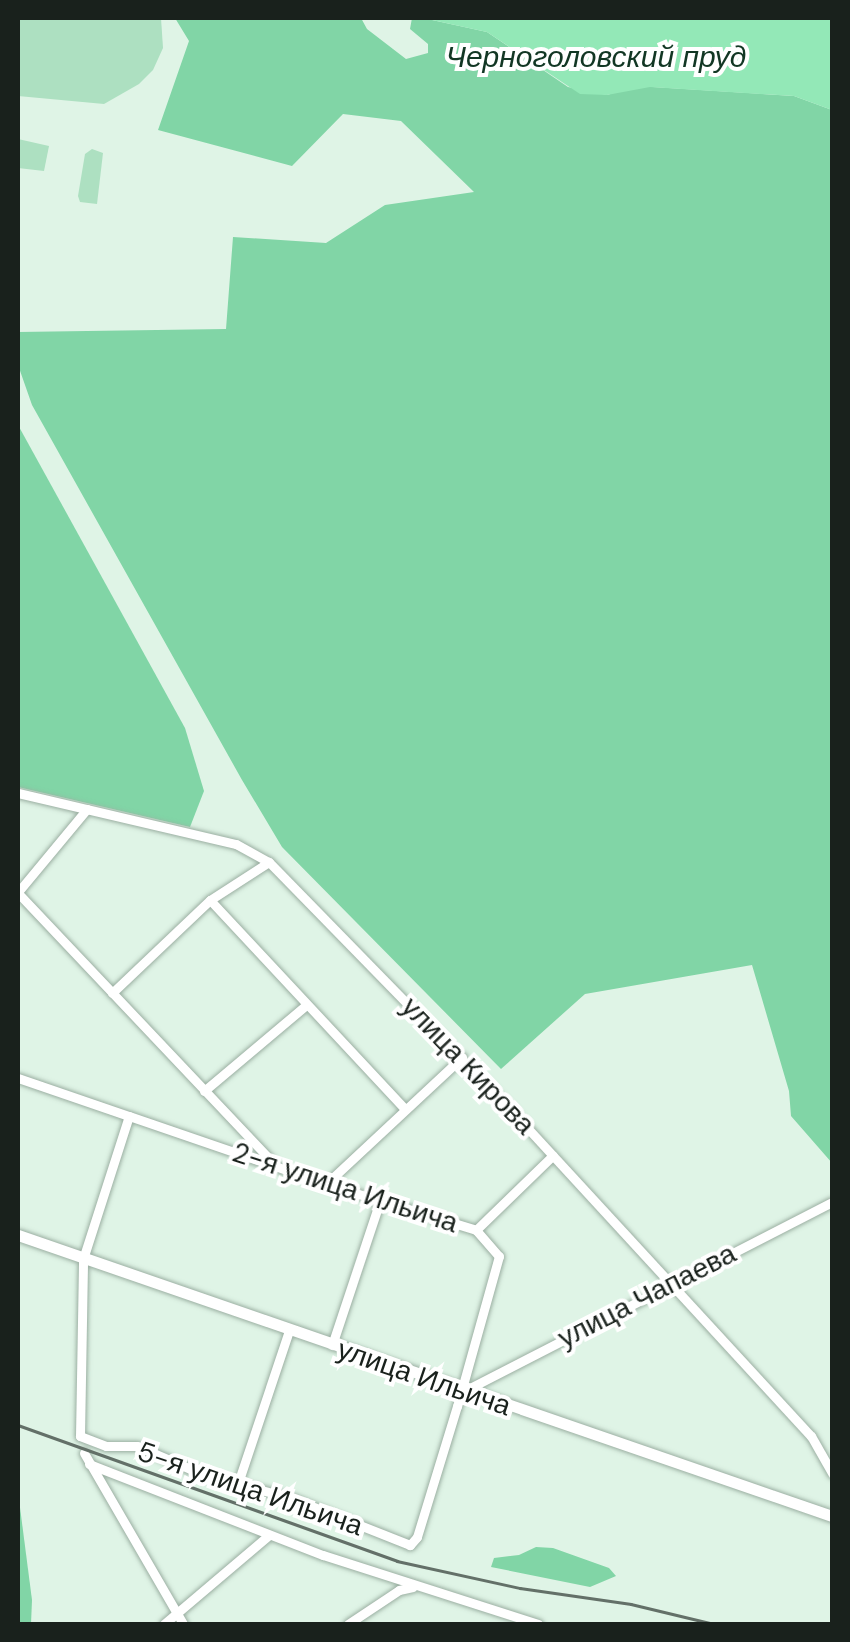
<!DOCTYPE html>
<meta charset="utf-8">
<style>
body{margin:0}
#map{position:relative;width:850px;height:1642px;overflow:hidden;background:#dff4e6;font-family:"DM Sans",sans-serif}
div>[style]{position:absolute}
.green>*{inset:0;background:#ade0c1}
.forest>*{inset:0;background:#81d5a6}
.water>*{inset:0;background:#93e8b7}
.roads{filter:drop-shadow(0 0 2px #9bafa2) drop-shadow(0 0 2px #9bafa2)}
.minor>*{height:9px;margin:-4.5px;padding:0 4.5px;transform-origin:4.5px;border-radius:4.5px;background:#fff}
.major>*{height:11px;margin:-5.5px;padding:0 5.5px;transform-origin:5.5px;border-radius:5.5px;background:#fff}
.rail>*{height:2.5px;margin:-1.25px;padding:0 1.25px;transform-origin:1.25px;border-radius:1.25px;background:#637068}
span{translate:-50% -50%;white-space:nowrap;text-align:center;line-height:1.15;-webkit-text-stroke:8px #fff;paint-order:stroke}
.street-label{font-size:28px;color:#19211c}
.water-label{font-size:30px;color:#123724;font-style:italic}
.frame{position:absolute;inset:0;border:20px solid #19211c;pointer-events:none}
</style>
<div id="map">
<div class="green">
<div style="clip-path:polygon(18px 18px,161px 18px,163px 48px,153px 70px,139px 84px,104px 104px,18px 96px)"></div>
<div style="clip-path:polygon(18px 139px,49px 146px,44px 171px,18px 168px)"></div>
<div style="clip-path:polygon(92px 149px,103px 153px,97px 204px,80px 202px,78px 196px,85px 154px)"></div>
</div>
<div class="forest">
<div style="clip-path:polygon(175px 18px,361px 18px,367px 29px,406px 59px,428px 53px,428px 44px,410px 29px,412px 18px,423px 18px,487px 32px,568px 87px,607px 95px,637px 86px,794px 96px,832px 110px,832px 1163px,791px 1116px,789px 1091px,752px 965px,585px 994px,501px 1069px,282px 847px,242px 780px,32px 405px,18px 365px,18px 332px,226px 329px,233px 237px,326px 243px,385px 205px,474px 192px,401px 121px,343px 114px,292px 166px,158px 130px,189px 41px)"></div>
<div style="clip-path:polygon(18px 425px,185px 728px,204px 791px,190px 827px,18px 787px)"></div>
<div style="clip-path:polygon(18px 1492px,32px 1600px,31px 1624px,18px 1624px)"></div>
<div style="clip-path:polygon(536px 1547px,553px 1548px,609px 1568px,616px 1576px,590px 1587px,491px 1567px,494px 1558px,519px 1555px)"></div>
</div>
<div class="water">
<div style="clip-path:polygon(423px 18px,832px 18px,832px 110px,794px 96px,650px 87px,607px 95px,580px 94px,487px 32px)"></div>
</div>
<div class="roads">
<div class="minor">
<div style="left:18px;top:793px;width:224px;rotate:13.2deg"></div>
<div style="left:236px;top:844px;width:38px;rotate:29deg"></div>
<div style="left:269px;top:862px;width:347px;rotate:45.7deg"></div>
<div style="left:511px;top:1110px;width:443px;rotate:47.4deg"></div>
<div style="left:811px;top:1436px;width:43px;rotate:60.4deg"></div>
<div style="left:18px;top:892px;width:108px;rotate:-50.3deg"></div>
<div style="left:18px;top:893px;width:373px;rotate:46.6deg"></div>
<div style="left:210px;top:900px;width:286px;rotate:47deg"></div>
<div style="left:112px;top:993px;width:135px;rotate:-43.5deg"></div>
<div style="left:210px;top:900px;width:70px;rotate:-32.8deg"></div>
<div style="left:18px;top:1078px;width:117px;rotate:18.9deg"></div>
<div style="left:129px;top:1116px;width:154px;rotate:18.9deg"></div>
<div style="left:275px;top:1166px;width:54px;rotate:19.4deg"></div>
<div style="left:326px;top:1184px;width:157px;rotate:17deg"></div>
<div style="left:476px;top:1230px;width:35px;rotate:49deg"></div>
<div style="left:499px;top:1256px;width:156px;rotate:105.6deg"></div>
<div style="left:457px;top:1406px;width:137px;rotate:107deg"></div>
<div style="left:417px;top:1537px;width:11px;rotate:131deg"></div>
<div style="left:410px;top:1545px;width:128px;rotate:-158.4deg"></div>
<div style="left:291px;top:1498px;width:92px;rotate:-164.9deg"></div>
<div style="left:202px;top:1474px;width:71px;rotate:-156.7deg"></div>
<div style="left:137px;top:1446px;width:31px;rotate:180deg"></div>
<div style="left:106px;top:1446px;width:28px;rotate:-159deg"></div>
<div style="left:80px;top:1436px;width:177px;rotate:-89deg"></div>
<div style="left:83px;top:1259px;width:150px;rotate:-72.2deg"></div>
<div style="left:204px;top:1091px;width:132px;rotate:-40.1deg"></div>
<div style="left:326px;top:1184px;width:186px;rotate:-43deg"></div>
<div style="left:476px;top:1230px;width:107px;rotate:-44.2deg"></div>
<div style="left:332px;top:1345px;width:152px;rotate:-71.6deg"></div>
<div style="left:466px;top:1390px;width:411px;rotate:-27.2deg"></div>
<div style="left:84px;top:1453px;width:198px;rotate:59.9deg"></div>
<div style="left:89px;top:1464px;width:251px;rotate:21.3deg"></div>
<div style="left:323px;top:1555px;width:226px;rotate:17.8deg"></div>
<div style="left:238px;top:1483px;width:160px;rotate:-71.5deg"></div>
<div style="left:164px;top:1624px;width:138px;rotate:-40.3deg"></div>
<div style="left:348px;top:1624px;width:61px;rotate:-33.7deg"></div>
<div style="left:399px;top:1590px;width:14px;rotate:-12deg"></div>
</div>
<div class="major">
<div style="left:18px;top:1235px;width:861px;rotate:19.05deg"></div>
</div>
</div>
<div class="rail">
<div style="left:18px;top:1425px;width:403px;rotate:19.7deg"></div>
<div style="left:397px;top:1561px;width:126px;rotate:12.4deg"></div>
<div style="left:520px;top:1588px;width:112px;rotate:8.2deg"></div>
<div style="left:631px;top:1604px;width:85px;rotate:13.5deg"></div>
</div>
<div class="street-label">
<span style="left:468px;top:1066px;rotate:46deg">улица Кирова</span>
<span style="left:345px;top:1188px;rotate:18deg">2-я улица Ильича</span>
<span style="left:647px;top:1296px;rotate:-27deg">улица Чапаева</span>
<span style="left:424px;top:1378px;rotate:19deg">улица Ильича</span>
<span style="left:250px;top:1489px;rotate:19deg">5-я улица Ильича</span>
</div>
<div class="water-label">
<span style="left:596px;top:57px">Черноголовский пруд</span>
</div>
<div class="frame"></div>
</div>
